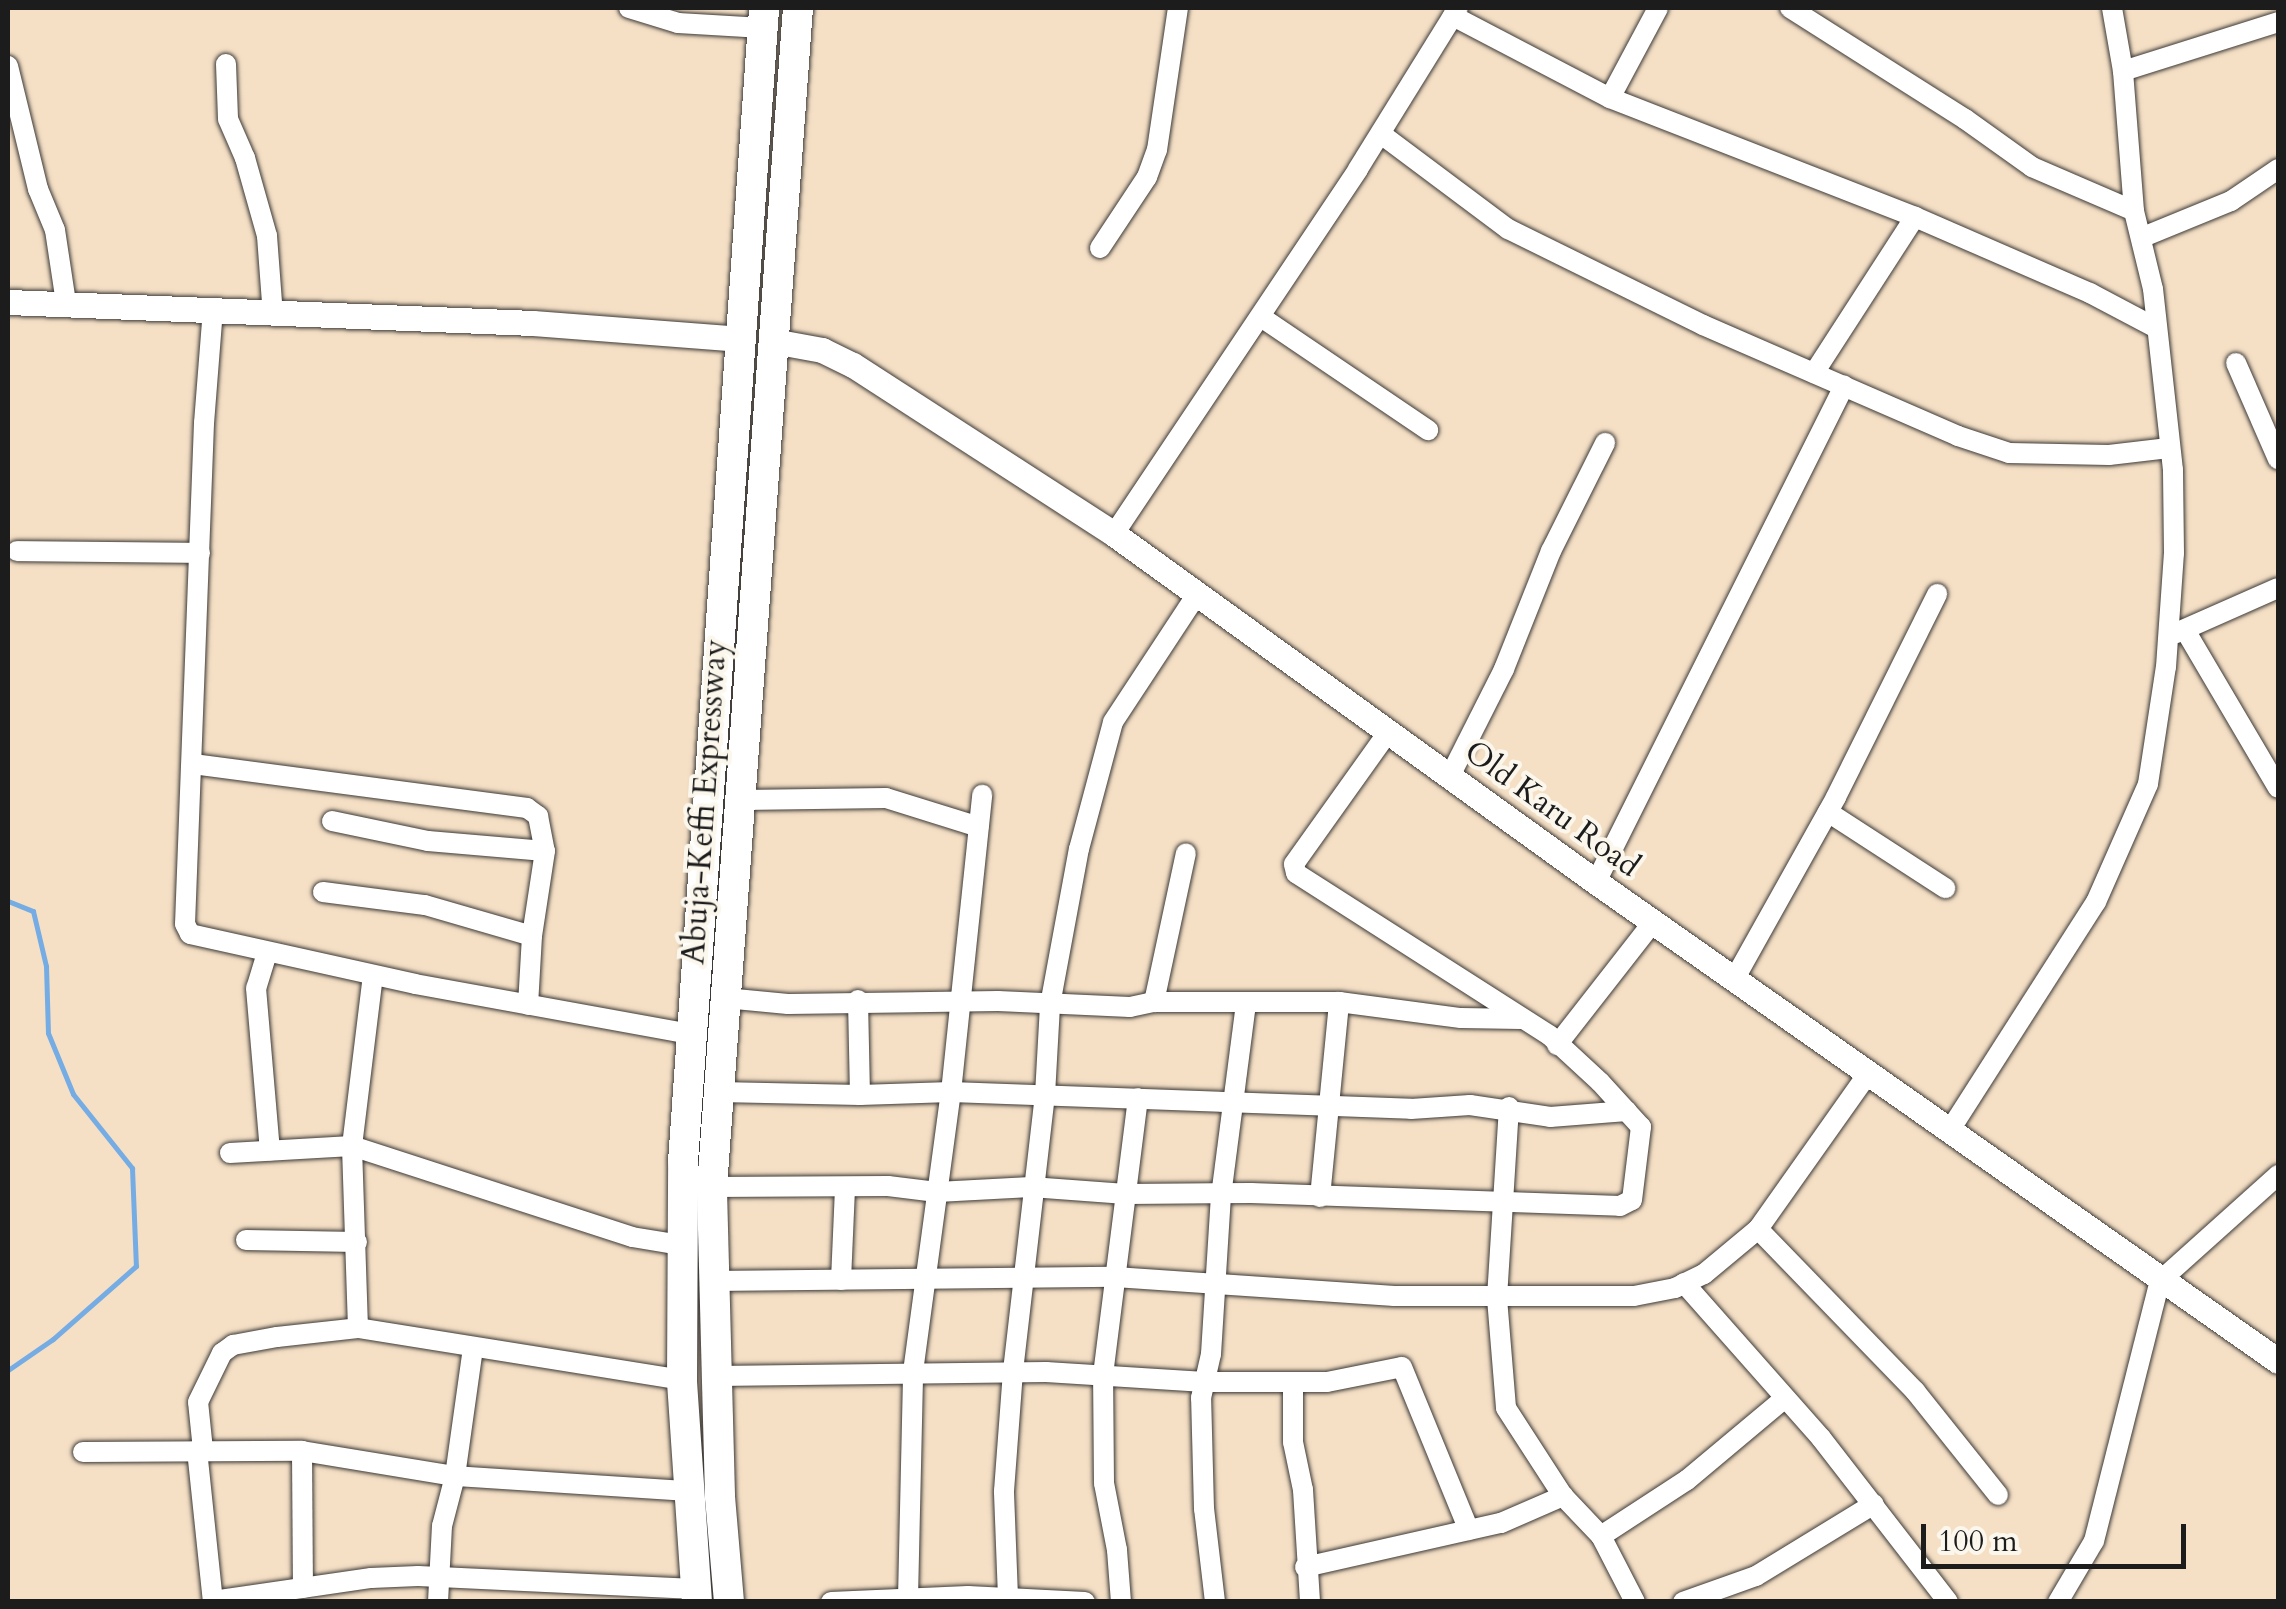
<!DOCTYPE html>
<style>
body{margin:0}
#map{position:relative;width:2286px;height:1609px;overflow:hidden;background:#f5e0c6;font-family:Cardo,serif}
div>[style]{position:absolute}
.stream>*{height:5px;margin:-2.5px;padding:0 2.5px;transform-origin:2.5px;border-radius:2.5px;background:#76ace4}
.roads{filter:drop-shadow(0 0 2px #3d3936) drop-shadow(0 0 2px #3d3936)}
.minor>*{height:20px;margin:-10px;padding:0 10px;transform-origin:10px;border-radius:10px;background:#fff}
.major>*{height:25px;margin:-12.5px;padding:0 12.5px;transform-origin:12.5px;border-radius:12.5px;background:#fff}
.highway>*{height:30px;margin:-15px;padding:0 15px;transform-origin:15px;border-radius:15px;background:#fff}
span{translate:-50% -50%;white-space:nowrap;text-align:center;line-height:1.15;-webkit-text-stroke:8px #fbf7ec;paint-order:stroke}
.street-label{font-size:32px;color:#1c1c1c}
.frame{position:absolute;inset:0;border:10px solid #1c1c1c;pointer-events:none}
.scale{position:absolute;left:1921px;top:1524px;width:265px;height:45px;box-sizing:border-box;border:5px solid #1c1c1c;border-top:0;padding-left:12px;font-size:30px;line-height:35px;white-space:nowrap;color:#1c1c1c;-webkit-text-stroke:8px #fbf7ec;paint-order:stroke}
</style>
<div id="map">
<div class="stream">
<div style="left:8px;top:901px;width:27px;rotate:22deg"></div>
<div style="left:33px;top:911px;width:57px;rotate:76.7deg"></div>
<div style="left:46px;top:966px;width:67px;rotate:88.3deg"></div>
<div style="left:48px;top:1033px;width:66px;rotate:67.7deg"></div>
<div style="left:73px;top:1094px;width:95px;rotate:51.4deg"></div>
<div style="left:132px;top:1168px;width:98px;rotate:87.7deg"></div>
<div style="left:136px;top:1266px;width:111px;rotate:138.7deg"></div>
<div style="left:53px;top:1339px;width:55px;rotate:145.4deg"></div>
</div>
<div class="roads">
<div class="minor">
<div style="left:629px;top:8px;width:51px;rotate:17deg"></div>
<div style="left:678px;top:23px;width:85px;rotate:3.4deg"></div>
<div style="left:1790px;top:8px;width:207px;rotate:32.4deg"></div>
<div style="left:1965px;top:119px;width:82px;rotate:35.6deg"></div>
<div style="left:2032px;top:167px;width:111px;rotate:23.3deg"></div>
<div style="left:1453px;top:16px;width:177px;rotate:27.6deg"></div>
<div style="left:1610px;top:98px;width:327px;rotate:21.3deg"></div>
<div style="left:1915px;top:217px;width:191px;rotate:23.5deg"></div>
<div style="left:2090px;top:293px;width:75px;rotate:27.9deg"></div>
<div style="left:226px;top:64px;width:55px;rotate:87.9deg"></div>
<div style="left:228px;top:119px;width:43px;rotate:66.4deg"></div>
<div style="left:245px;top:158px;width:81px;rotate:74.2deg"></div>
<div style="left:267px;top:236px;width:79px;rotate:85.7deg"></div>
<div style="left:8px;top:66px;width:127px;rotate:76.3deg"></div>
<div style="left:38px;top:189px;width:44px;rotate:67.5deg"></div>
<div style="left:55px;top:230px;width:74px;rotate:81.4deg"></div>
<div style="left:2123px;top:71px;width:163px;rotate:-17.5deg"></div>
<div style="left:1610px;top:98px;width:102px;rotate:-61.9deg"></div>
<div style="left:1381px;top:134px;width:159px;rotate:36.8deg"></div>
<div style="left:1508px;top:229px;width:217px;rotate:26.2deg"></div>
<div style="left:1703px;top:325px;width:278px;rotate:23.5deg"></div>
<div style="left:1958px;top:436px;width:54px;rotate:18.4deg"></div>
<div style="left:2009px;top:453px;width:100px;rotate:1.1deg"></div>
<div style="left:2109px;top:455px;width:60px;rotate:-6.7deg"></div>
<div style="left:2143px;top:237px;width:95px;rotate:-22.2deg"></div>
<div style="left:2231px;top:201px;width:57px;rotate:-34.2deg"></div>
<div style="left:1100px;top:248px;width:85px;rotate:-56.5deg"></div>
<div style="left:1147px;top:177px;width:29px;rotate:-70deg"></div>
<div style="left:1157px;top:150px;width:144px;rotate:-81.6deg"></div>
<div style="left:213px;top:309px;width:114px;rotate:94.5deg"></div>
<div style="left:204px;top:423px;width:501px;rotate:92.17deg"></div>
<div style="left:185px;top:924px;width:11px;rotate:63deg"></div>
<div style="left:190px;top:934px;width:230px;rotate:12.5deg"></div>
<div style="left:415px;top:984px;width:279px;rotate:10.3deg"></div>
<div style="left:1261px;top:317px;width:202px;rotate:34.1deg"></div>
<div style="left:2236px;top:363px;width:105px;rotate:66.4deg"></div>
<div style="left:1814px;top:373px;width:186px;rotate:-57.1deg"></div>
<div style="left:1114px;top:534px;width:439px;rotate:-56.2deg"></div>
<div style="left:1358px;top:169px;width:190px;rotate:-58.2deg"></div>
<div style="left:17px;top:551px;width:183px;rotate:0.6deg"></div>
<div style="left:2185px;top:630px;width:183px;rotate:59.5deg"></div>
<div style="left:2176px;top:633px;width:111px;rotate:-23.8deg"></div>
<div style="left:193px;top:764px;width:337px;rotate:7.5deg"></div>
<div style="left:527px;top:808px;width:14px;rotate:36deg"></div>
<div style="left:538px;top:816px;width:36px;rotate:79deg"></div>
<div style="left:545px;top:851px;width:86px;rotate:98.7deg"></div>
<div style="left:532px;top:936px;width:69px;rotate:93.3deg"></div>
<div style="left:1450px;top:776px;width:120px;rotate:-63.2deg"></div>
<div style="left:1504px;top:669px;width:127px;rotate:-68.3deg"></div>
<div style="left:1551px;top:551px;width:121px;rotate:-63.4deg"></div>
<div style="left:742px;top:800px;width:144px;rotate:-0.8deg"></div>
<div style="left:886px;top:798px;width:97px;rotate:17.3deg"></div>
<div style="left:1828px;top:812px;width:140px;rotate:33deg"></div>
<div style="left:332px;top:821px;width:98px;rotate:11.8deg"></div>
<div style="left:428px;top:841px;width:117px;rotate:4.9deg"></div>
<div style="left:1596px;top:882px;width:555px;rotate:-63.43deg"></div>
<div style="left:323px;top:892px;width:103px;rotate:7.3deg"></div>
<div style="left:425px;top:905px;width:111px;rotate:16.2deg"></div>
<div style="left:267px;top:953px;width:37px;rotate:107deg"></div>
<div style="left:256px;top:988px;width:163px;rotate:85.1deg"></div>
<div style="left:1735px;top:978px;width:207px;rotate:-60.8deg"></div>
<div style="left:1836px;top:797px;width:227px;rotate:-63.5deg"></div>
<div style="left:725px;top:998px;width:63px;rotate:5.4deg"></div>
<div style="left:788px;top:1004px;width:210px;rotate:-0.8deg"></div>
<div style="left:998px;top:1001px;width:132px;rotate:2.6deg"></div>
<div style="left:1130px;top:1007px;width:25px;rotate:-12deg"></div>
<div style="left:1154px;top:1002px;width:185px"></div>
<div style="left:1339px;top:1002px;width:123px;rotate:7.5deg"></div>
<div style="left:1461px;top:1018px;width:60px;rotate:1deg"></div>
<div style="left:858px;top:1000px;width:95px;rotate:88.8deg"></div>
<div style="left:1154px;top:1002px;width:152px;rotate:-77.9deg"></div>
<div style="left:1557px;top:1045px;width:157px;rotate:-52deg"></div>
<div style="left:719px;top:1092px;width:141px;rotate:1.2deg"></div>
<div style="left:860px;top:1095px;width:91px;rotate:-1.9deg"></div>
<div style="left:951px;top:1092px;width:460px;rotate:2.1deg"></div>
<div style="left:1411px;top:1109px;width:59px;rotate:-3.9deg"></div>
<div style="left:1470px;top:1105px;width:81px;rotate:8.5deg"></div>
<div style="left:1550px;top:1117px;width:77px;rotate:-4.5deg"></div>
<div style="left:1509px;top:1107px;width:191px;rotate:93.6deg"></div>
<div style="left:1497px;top:1298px;width:110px;rotate:85.3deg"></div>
<div style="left:1506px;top:1408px;width:105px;rotate:57.1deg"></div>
<div style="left:1563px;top:1496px;width:55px;rotate:46.5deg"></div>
<div style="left:1601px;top:1536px;width:74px;rotate:62.7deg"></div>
<div style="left:1950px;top:1130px;width:271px;rotate:-57.4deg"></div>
<div style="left:2096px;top:902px;width:129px;rotate:-66.2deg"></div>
<div style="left:2148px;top:784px;width:118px;rotate:-81.3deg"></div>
<div style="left:2166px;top:667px;width:114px;rotate:-86deg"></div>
<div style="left:2174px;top:553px;width:83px;rotate:-90.7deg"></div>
<div style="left:2173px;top:470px;width:182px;rotate:-96.3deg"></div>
<div style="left:2153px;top:289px;width:80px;rotate:-103.7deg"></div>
<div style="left:2134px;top:211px;width:140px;rotate:-94.5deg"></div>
<div style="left:2123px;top:71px;width:64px;rotate:-99.9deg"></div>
<div style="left:230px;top:1153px;width:122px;rotate:-3.3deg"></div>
<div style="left:352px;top:1146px;width:294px;rotate:18deg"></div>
<div style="left:632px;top:1237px;width:50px;rotate:9.3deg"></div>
<div style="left:712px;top:1187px;width:176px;rotate:-0.3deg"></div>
<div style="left:888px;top:1186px;width:49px;rotate:7deg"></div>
<div style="left:937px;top:1192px;width:94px;rotate:-3deg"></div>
<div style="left:1031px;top:1187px;width:95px;rotate:4.2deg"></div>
<div style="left:1126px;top:1194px;width:125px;rotate:-0.5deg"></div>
<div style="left:1251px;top:1193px;width:369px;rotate:2deg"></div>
<div style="left:1620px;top:1206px;width:13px;rotate:-27deg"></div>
<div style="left:1632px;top:1200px;width:74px;rotate:-83deg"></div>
<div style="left:1641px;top:1127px;width:61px;rotate:-132.3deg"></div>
<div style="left:1600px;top:1082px;width:69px;rotate:-137.3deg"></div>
<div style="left:1549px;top:1035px;width:300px;rotate:-147.4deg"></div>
<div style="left:1296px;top:873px;width:9px;rotate:-103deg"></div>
<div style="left:1294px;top:864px;width:162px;rotate:-54.5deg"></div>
<div style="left:1320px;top:1197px;width:196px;rotate:-84.4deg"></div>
<div style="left:1758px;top:1229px;width:226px;rotate:45.9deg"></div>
<div style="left:1915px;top:1391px;width:133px;rotate:51.4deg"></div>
<div style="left:246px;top:1240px;width:111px;rotate:1deg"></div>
<div style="left:841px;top:1280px;width:91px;rotate:-87.5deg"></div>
<div style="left:713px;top:1281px;width:402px;rotate:-0.6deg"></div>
<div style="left:1115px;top:1277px;width:280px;rotate:3.9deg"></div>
<div style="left:1394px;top:1296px;width:240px"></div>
<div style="left:1634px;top:1296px;width:42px;rotate:-11deg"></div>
<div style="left:1675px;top:1288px;width:32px;rotate:-26deg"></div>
<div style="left:1704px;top:1274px;width:70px;rotate:-39.8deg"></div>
<div style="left:1758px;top:1229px;width:192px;rotate:-54.7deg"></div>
<div style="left:1684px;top:1283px;width:207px;rotate:48.5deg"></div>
<div style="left:1821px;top:1438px;width:207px;rotate:52.2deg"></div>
<div style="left:358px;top:1328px;width:182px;rotate:-91.9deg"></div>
<div style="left:352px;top:1146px;width:172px;rotate:-83deg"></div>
<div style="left:717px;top:1376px;width:329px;rotate:-0.7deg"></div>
<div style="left:1046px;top:1372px;width:159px;rotate:3.6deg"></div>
<div style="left:1205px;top:1382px;width:122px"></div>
<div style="left:1327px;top:1382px;width:76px;rotate:-11.3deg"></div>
<div style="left:1402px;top:1367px;width:176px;rotate:67.7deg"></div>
<div style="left:1293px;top:1382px;width:60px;rotate:90deg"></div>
<div style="left:1293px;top:1442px;width:49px;rotate:78.2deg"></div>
<div style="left:1303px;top:1490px;width:112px;rotate:86.4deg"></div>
<div style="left:197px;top:1450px;width:153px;rotate:84deg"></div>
<div style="left:203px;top:1450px;width:48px;rotate:-95.9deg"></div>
<div style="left:198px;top:1402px;width:55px;rotate:-63.9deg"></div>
<div style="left:222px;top:1353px;width:14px;rotate:-36deg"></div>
<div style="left:233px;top:1345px;width:45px;rotate:-10.3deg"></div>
<div style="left:277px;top:1337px;width:81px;rotate:-6.3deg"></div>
<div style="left:358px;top:1328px;width:328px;rotate:9.1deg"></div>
<div style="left:302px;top:1451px;width:137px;rotate:89.6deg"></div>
<div style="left:83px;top:1452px;width:219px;rotate:-0.3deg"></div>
<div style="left:302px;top:1451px;width:155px;rotate:9.3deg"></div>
<div style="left:455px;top:1476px;width:232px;rotate:3.7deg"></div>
<div style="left:1601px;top:1536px;width:103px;rotate:-33.1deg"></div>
<div style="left:1687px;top:1480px;width:128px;rotate:-39.9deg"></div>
<div style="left:1305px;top:1567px;width:201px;rotate:-12.7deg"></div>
<div style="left:1501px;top:1523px;width:68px;rotate:-23.5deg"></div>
<div style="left:1008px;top:1597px;width:106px;rotate:-92.2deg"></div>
<div style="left:1004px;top:1491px;width:120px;rotate:-85.7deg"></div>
<div style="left:1013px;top:1371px;width:278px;rotate:-83.4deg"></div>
<div style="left:1045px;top:1095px;width:90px;rotate:-86.8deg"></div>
<div style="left:1050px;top:1005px;width:159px;rotate:-79.5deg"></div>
<div style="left:1079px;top:849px;width:131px;rotate:-75deg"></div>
<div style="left:1113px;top:722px;width:153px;rotate:-56.7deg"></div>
<div style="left:908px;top:1598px;width:226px;rotate:-88.7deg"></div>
<div style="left:913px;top:1372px;width:283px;rotate:-82.3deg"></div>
<div style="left:951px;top:1092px;width:299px;rotate:-84deg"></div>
<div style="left:213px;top:1601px;width:160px;rotate:-8.3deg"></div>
<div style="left:371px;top:1578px;width:47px;rotate:-2.4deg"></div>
<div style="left:418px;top:1576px;width:277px;rotate:2.7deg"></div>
<div style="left:438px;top:1602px;width:76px;rotate:-87deg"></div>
<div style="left:442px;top:1526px;width:52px;rotate:-75.4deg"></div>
<div style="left:455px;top:1476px;width:129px;rotate:-82deg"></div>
<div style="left:831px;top:1602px;width:137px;rotate:-2.5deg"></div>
<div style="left:968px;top:1596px;width:117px;rotate:2.9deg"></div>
<div style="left:1121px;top:1602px;width:52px;rotate:-94.4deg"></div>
<div style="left:1117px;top:1550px;width:68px;rotate:-101deg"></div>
<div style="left:1104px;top:1483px;width:108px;rotate:-90.5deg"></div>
<div style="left:1103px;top:1375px;width:279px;rotate:-82.8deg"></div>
<div style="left:1215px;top:1602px;width:94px;rotate:-96.7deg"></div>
<div style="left:1204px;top:1509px;width:111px;rotate:-91.5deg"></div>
<div style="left:1201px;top:1398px;width:45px;rotate:-77.2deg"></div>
<div style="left:1211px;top:1354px;width:158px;rotate:-86.4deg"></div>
<div style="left:1221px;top:1196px;width:195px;rotate:-82.6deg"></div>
<div style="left:1683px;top:1602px;width:77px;rotate:-19.6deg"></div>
<div style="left:1756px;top:1576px;width:138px;rotate:-31.4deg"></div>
<div style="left:2058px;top:1602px;width:71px;rotate:-59.5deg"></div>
<div style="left:2094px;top:1541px;width:268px;rotate:-75.8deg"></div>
<div style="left:2160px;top:1281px;width:159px;rotate:-41.9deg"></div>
</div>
<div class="major">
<div style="left:8px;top:302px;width:525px;rotate:2.29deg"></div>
<div style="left:533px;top:323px;width:209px;rotate:4.4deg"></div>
<div style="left:773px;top:341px;width:50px;rotate:10.4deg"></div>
<div style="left:822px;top:350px;width:34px;rotate:26deg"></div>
<div style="left:853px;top:365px;width:311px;rotate:32.9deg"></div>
<div style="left:1114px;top:534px;width:594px;rotate:35.83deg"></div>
<div style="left:1596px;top:882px;width:833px;rotate:35.08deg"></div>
</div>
<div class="highway">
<div style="left:697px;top:1602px;width:223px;rotate:-93.9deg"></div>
<div style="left:682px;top:1380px;width:218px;rotate:-89.7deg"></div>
<div style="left:683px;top:1162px;width:1157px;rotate:-85.98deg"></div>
<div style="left:729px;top:1602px;width:106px;rotate:-94.9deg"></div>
<div style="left:720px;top:1496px;width:309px;rotate:-91.5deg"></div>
<div style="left:712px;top:1187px;width:1182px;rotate:-85.83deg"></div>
</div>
</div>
<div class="street-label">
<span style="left:705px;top:802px;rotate:-86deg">Abuja-Keffi Expressway</span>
<span style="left:1552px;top:809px;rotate:36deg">Old Karu Road</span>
</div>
<div class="frame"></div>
<div class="scale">100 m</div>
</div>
